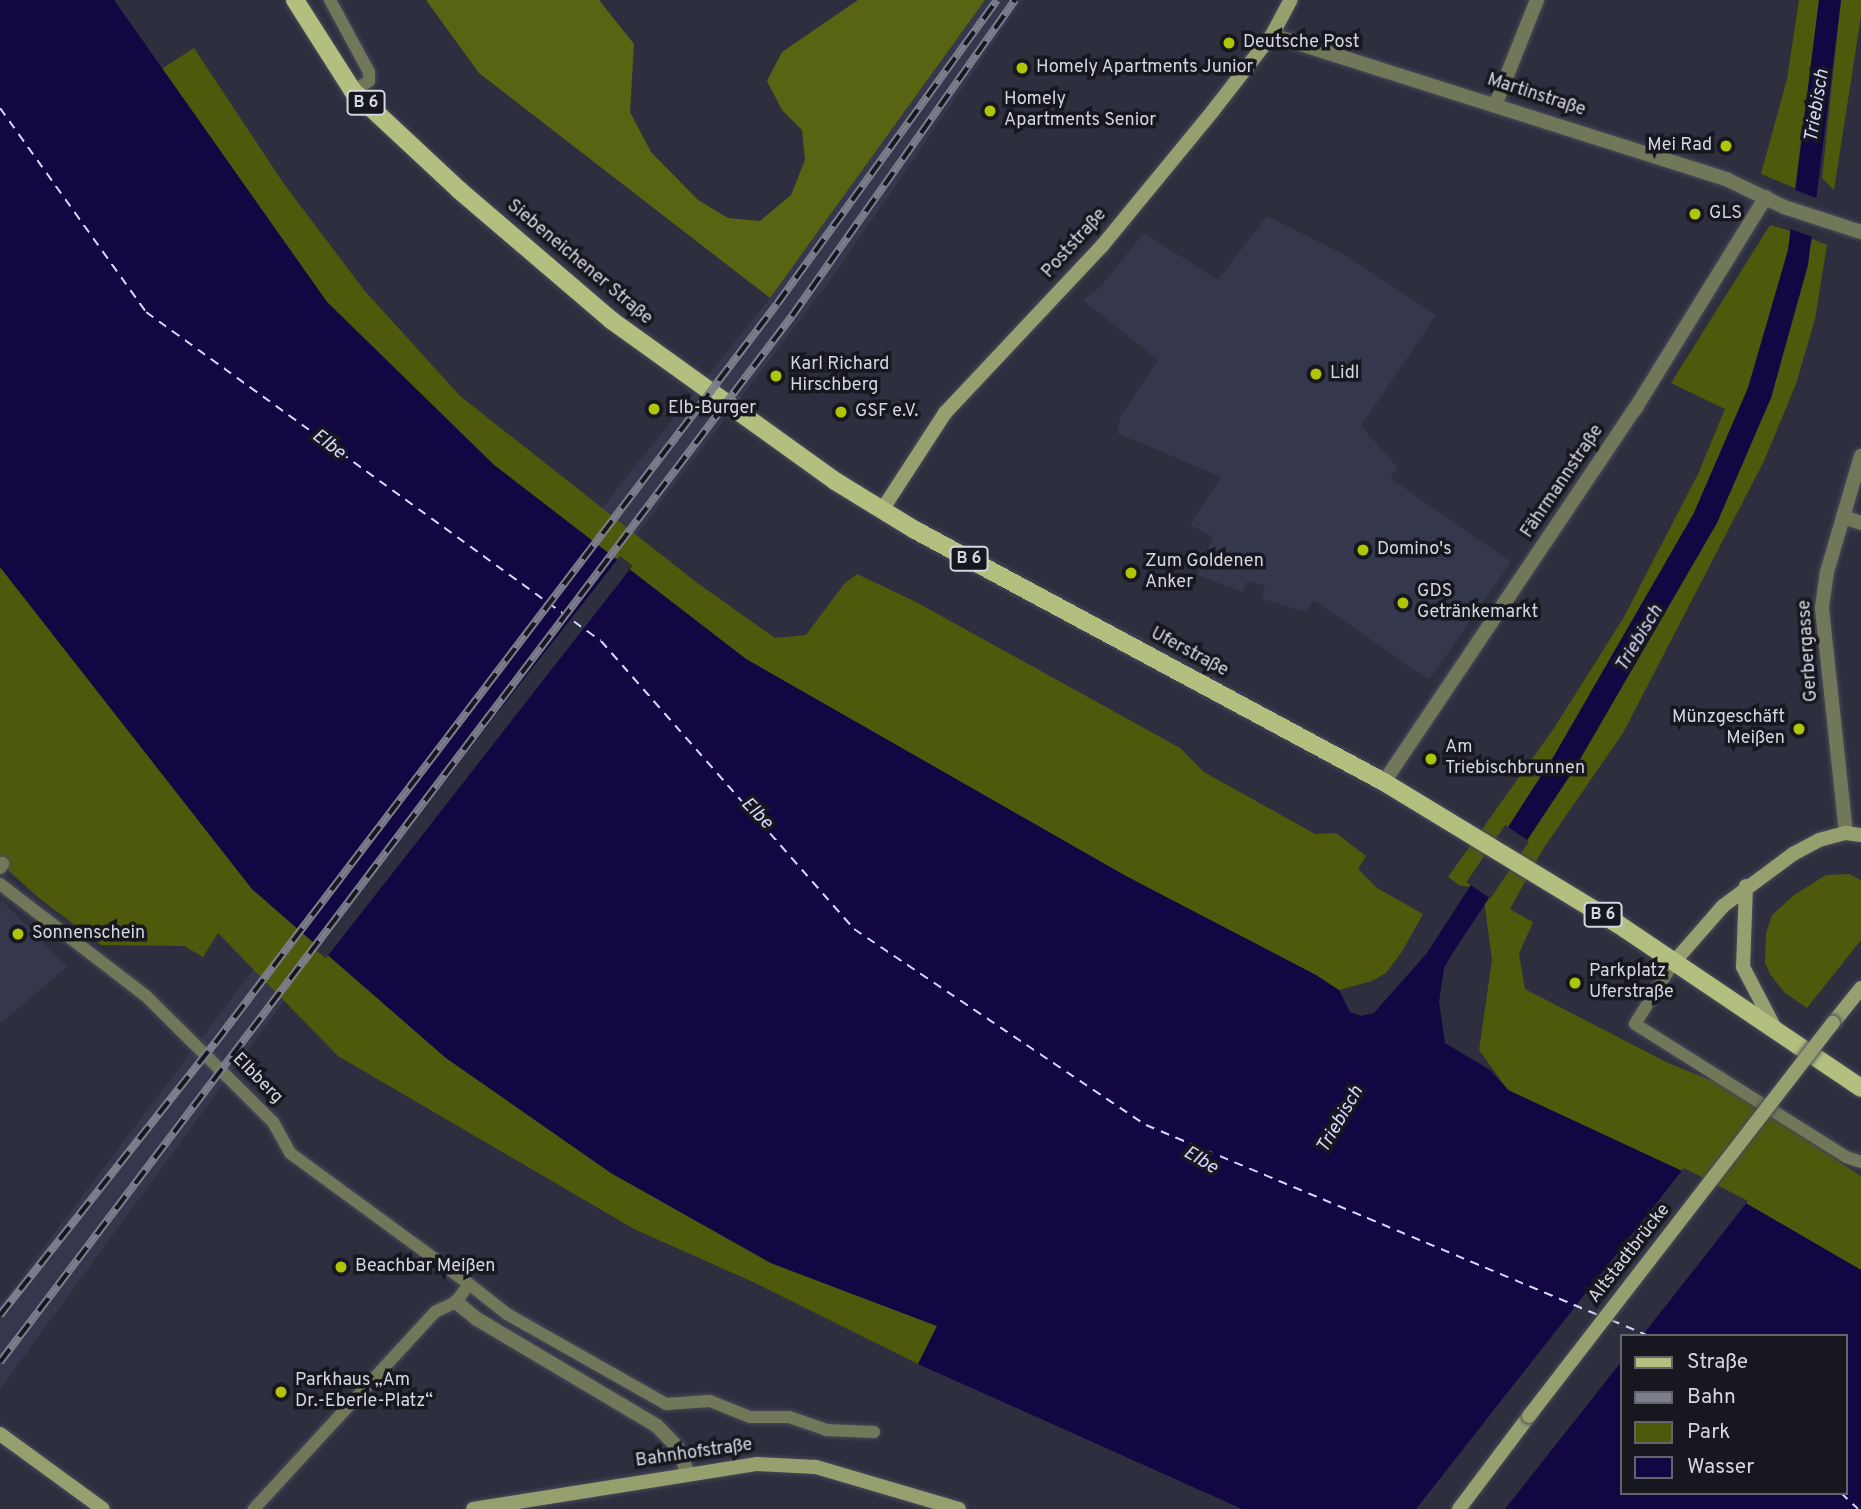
<!DOCTYPE html>
<meta charset="utf-8">
<style>
body{margin:0}
#map{position:relative;width:1861px;height:1509px;overflow:hidden;background:#2d2f3f;font-family:Overpass,sans-serif}
div>[style]{position:absolute}
.built>*{inset:0;background:#35374d}
.green>*{inset:0;background:#4f590c}
.forest>*{inset:0;background:#586411}
.water>*{inset:0;background:#120742}
.pier>*{inset:0;background:#2d2f3f;transform-origin:0 0}
.ferry>*{height:2px;margin-top:-1px;transform-origin:0;background:repeating-linear-gradient(90deg,#d4d8fe 0 9px,transparent 0 16px)}
.roads{filter:drop-shadow(0 0 2px #484a59) drop-shadow(0 0 2px #484a59)}
.service>*{height:12px;margin:-6px;padding:0 6px;transform-origin:6px;border-radius:6px;background:#717859}
.minor>*{height:14px;margin:-7px;padding:0 7px;transform-origin:7px;border-radius:7px;background:#717859}
.tertiary>*{height:14px;margin:-7px;padding:0 7px;transform-origin:7px;border-radius:7px;background:#717859}
.secondary>*{height:14px;margin:-7px;padding:0 7px;transform-origin:7px;border-radius:7px;background:#96a06e}
.primary>*{height:18px;margin:-9px;padding:0 9px;transform-origin:9px;border-radius:9px;background:#b2bf7e}
.rail>*{height:8px;margin-top:-4px;transform-origin:0;background:repeating-linear-gradient(90deg,#17181f 0 16px,#7c7e8b 0 32px);box-sizing:border-box;border-block:2px solid #7c7e8b}
.bridges{filter:drop-shadow(0 0 2px #484a59) drop-shadow(0 0 2px #484a59)}
.secondary-bridge>*{height:14px;margin:-7px;padding:0 7px;transform-origin:7px;border-radius:7px;background:#96a06e}
.dots>*{width:19px;height:19px;translate:-50% -50%;box-sizing:border-box;border:4px solid #17181f;border-radius:50%}
span{translate:-50% -50%;white-space:nowrap;text-align:center;line-height:1.15;-webkit-text-stroke:7px #17181f;paint-order:stroke}
.shield-label span{padding:2px 5px;background:#17181f;border:2px solid;border-radius:5px;-webkit-text-stroke-width:0}
.shield-label{font-size:16px;color:#d4d6e0;font-weight:700}
.poi-label{font-size:18px;color:#d4d6e0}
.left{translate:0 -50%;text-align:left}
.right{translate:-100% -50%;text-align:right}
.street-label{font-size:18px;color:#d4d6e0}
.water-label{font-size:19px;color:#d4d8fe;font-style:italic}
.legend{position:absolute;left:1620px;top:1334px;width:228px;height:161px;box-sizing:border-box;background:#17181f;border:2px solid #63646c;margin:0;padding:9px 12px;list-style:none;font-size:21px;color:#d4d6e0}
.legend li{display:flex;align-items:center;gap:14px;height:35px}
.legend b{width:35px;border:2px solid #63646c}
</style>
<div id="map">
<div class="built">
<div style="clip-path:polygon(985px 0,1023px 0,832px 278px,327px 942px,0 1389px,0 1305px,616px 490px,770px 298px)"></div>
<div style="clip-path:polygon(1267px 216px,1343px 254px,1436px 315px,1361px 426px,1398px 468px,1390px 478px,1511px 562px,1429px 680px,1314px 600px,1306px 612px,1262px 599px,1265px 586px,1247px 581px,1243px 592px,1197px 575px,1213px 537px,1190px 525px,1221px 477px,1117px 433px,1120px 417px,1158px 360px,1083px 300px,1100px 287px,1144px 233px,1218px 280px)"></div>
<div style="clip-path:polygon(3px 901px,67px 967px,0 1024px,0 902px)"></div>
</div>
<div class="green">
<div style="clip-path:polygon(1799px 0,1819px 0,1795px 188px,1761px 174px,1787px 79px)"></div>
<div style="clip-path:polygon(1841px 0,1861px 0,1861px 16px,1834px 190px,1822px 178px)"></div>
<div style="clip-path:polygon(194px 48px,284px 184px,364px 290px,460px 396px,696px 582px,775px 638px,806px 635px,844px 584px,857px 574px,916px 602px,1180px 748px,1204px 772px,1315px 834px,1336px 833px,1366px 856px,1358px 869px,1377px 888px,1423px 914px,1401px 953px,1386px 973px,1372px 981px,1339px 990px,1124px 875px,746px 659px,494px 465px,327px 302px,160px 70px)"></div>
<div style="clip-path:polygon(1770px 225px,1791px 231px,1788px 251px,1748px 388px,1694px 513px,1554px 756px,1469px 887px,1459px 885px,1448px 877px,1554px 728px,1624px 617px,1698px 474px,1725px 409px,1671px 383px)"></div>
<div style="clip-path:polygon(1812px 239px,1827px 245px,1815px 319px,1796px 384px,1764px 461px,1623px 733px,1543px 849px,1510px 909px,1533px 922px,1519px 954px,1525px 989px,1666px 1062px,1725px 1086px,1861px 1176px,1861px 1270px,1725px 1191px,1508px 1090px,1479px 1050px,1492px 960px,1484px 900px,1575px 768px,1771px 398px)"></div>
<div style="clip-path:polygon(0 567px,252px 889px,446px 1058px,611px 1173px,770px 1263px,937px 1326px,918px 1364px,753px 1282px,634px 1229px,338px 1056px,218px 933px,203px 957px,184px 946px,101px 945px,39px 898px,0 863px)"></div>
<div style="clip-path:polygon(1849px 874px,1861px 880px,1861px 940px,1807px 1008px,1785px 993px,1770px 974px,1765px 963px,1766px 933px,1772px 915px,1794px 895px,1826px 875px)"></div>
</div>
<div class="forest">
<div style="clip-path:polygon(426px 0,599px 0,634px 44px,630px 112px,651px 152px,698px 200px,728px 218px,760px 221px,791px 195px,805px 160px,802px 130px,782px 110px,767px 81px,782px 52px,858px 0,985px 0,770px 298px,479px 73px)"></div>
</div>
<div class="water">
<div style="clip-path:polygon(evenodd,0 0,114px 0,327px 302px,494px 465px,746px 659px,1124px 875px,1316px 975px,1339px 990px,1350px 1012px,1361px 1016px,1374px 1013px,1427px 953px,1554px 756px,1694px 513px,1748px 388px,1788px 250px,1819px 0,1841px 0,1808px 265px,1771px 398px,1717px 523px,1575px 768px,1452px 954px,1444px 968px,1439px 1002px,1445px 1043px,1490px 1070px,1508px 1090px,1725px 1191px,1861px 1270px,1861px 1509px,1242px 1509px,918px 1364px,937px 1326px,771px 1263px,611px 1173px,446px 1058px,252px 889px,0 567px,0 0,1621px 1336px,1845px 1336px,1845px 1493px,1621px 1493px,1621px 1336px)"></div>
</div>
<div class="pier">
<div style="clip-path:polygon(1792px 189px,1822px 200px,1816px 238px,1787px 228px)"></div>
<div style="left:620px;top:556px;width:16px;height:498px;rotate:38deg"></div>
<div style="left:1505px;top:825px;width:29px;height:69px;rotate:34deg"></div>
<div style="clip-path:polygon(1684px 1168px,1748px 1201px,1642px 1336px,1621px 1336px,1621px 1362px,1505px 1509px,1416px 1509px)"></div>
</div>
<div class="ferry">
<div style="left:0;top:108px;width:251px;rotate:54.4deg"></div>
<div style="left:146px;top:312px;width:561px;rotate:35.87deg"></div>
<div style="left:601px;top:641px;width:383px;rotate:48.7deg"></div>
<div style="left:854px;top:929px;width:352px;rotate:33.9deg"></div>
<div style="left:1146px;top:1125px;width:491px;rotate:22.8deg"></div>
<div style="left:1611px;top:1320px;width:41px;rotate:22.8deg"></div>
<div style="left:1841px;top:1493px;width:23px;rotate:43deg"></div>
</div>
<div class="roads">
<div class="service">
<div style="left:330px;top:0;width:82px;rotate:61.6deg"></div>
<div style="left:369px;top:72px;width:9px;rotate:90deg"></div>
<div style="left:369px;top:81px;width:19px;rotate:148deg"></div>
<div style="left:0;top:884px;width:185px;rotate:37.5deg"></div>
<div style="left:147px;top:997px;width:177px;rotate:44.8deg"></div>
<div style="left:273px;top:1122px;width:35px;rotate:61deg"></div>
<div style="left:290px;top:1153px;width:222px;rotate:36.2deg"></div>
<div style="left:469px;top:1284px;width:22px;rotate:126deg"></div>
<div style="left:456px;top:1302px;width:23px;rotate:155deg"></div>
<div style="left:435px;top:1312px;width:268px;rotate:132.6deg"></div>
<div style="left:1674px;top:962px;width:73px;rotate:122.2deg"></div>
<div style="left:1635px;top:1024px;width:249px;rotate:32.2deg"></div>
<div style="left:1846px;top:1157px;width:16px;rotate:18deg"></div>
<div style="left:469px;top:1284px;width:48px;rotate:38.3deg"></div>
<div style="left:507px;top:1314px;width:183px;rotate:29.5deg"></div>
<div style="left:666px;top:1404px;width:44px;rotate:-3.9deg"></div>
<div style="left:710px;top:1401px;width:43px;rotate:21.8deg"></div>
<div style="left:750px;top:1417px;width:39px"></div>
<div style="left:789px;top:1417px;width:39px;rotate:19deg"></div>
<div style="left:826px;top:1430px;width:48px;rotate:2.4deg"></div>
</div>
<div class="minor">
<div style="left:1272px;top:35px;width:478px;rotate:17.6deg"></div>
<div style="left:1728px;top:180px;width:62px;rotate:25.7deg"></div>
<div style="left:1784px;top:207px;width:81px;rotate:18deg"></div>
<div style="left:1496px;top:103px;width:111px;rotate:-68.3deg"></div>
<div style="left:1843px;top:517px;width:19px;rotate:18deg"></div>
<div style="left:1384px;top:782px;width:450px;rotate:-56.1deg"></div>
<div style="left:1635px;top:409px;width:249px;rotate:-58.3deg"></div>
<div style="left:0;top:867px;width:4px;rotate:-56deg"></div>
<div style="left:456px;top:1302px;width:27px;rotate:39deg"></div>
<div style="left:477px;top:1319px;width:209px;rotate:30.7deg"></div>
<div style="left:657px;top:1426px;width:29px;rotate:46deg"></div>
<div style="left:677px;top:1447px;width:28px;rotate:67deg"></div>
</div>
<div class="tertiary">
<div style="left:1846px;top:833px;width:227px;rotate:-96.1deg"></div>
<div style="left:1822px;top:607px;width:35px;rotate:-82deg"></div>
<div style="left:1827px;top:572px;width:121px;rotate:-73.7deg"></div>
</div>
<div class="secondary">
<div style="left:882px;top:510px;width:116px;rotate:-57deg"></div>
<div style="left:945px;top:413px;width:229px;rotate:-46.8deg"></div>
<div style="left:1102px;top:246px;width:173px;rotate:-50.6deg"></div>
<div style="left:1212px;top:112px;width:98px;rotate:-52.1deg"></div>
<div style="left:1272px;top:35px;width:40px;rotate:-62deg"></div>
<div style="left:1746px;top:886px;width:81px;rotate:92.1deg"></div>
<div style="left:1743px;top:967px;width:71px;rotate:62.4deg"></div>
<div style="left:1674px;top:962px;width:74px;rotate:-48.8deg"></div>
<div style="left:1723px;top:906px;width:87px;rotate:-36.6deg"></div>
<div style="left:1793px;top:854px;width:30px;rotate:-28deg"></div>
<div style="left:1819px;top:840px;width:28px;rotate:-15deg"></div>
<div style="left:1846px;top:833px;width:15px;rotate:8deg"></div>
<div style="left:1833px;top:1023px;width:45px;rotate:-51.3deg"></div>
<div style="left:0;top:1434px;width:127px;rotate:36.1deg"></div>
<div style="left:473px;top:1509px;width:288px;rotate:-9deg"></div>
<div style="left:757px;top:1464px;width:59px;rotate:2.9deg"></div>
<div style="left:816px;top:1467px;width:149px;rotate:16.4deg"></div>
<div style="left:1459px;top:1509px;width:116px;rotate:-53deg"></div>
</div>
<div class="primary">
<div style="left:295px;top:0;width:108px;rotate:57.5deg"></div>
<div style="left:353px;top:91px;width:145px;rotate:43deg"></div>
<div style="left:459px;top:190px;width:200px;rotate:40.5deg"></div>
<div style="left:611px;top:320px;width:276px;rotate:35.7deg"></div>
<div style="left:835px;top:481px;width:94px;rotate:31.5deg"></div>
<div style="left:915px;top:530px;width:532px;rotate:28.25deg"></div>
<div style="left:1384px;top:782px;width:274px;rotate:31.3deg"></div>
<div style="left:1618px;top:924px;width:293px;rotate:34deg"></div>
</div>
</div>
<div class="rail">
<div style="left:0;top:1315px;width:347px;rotate:-51.7deg"></div>
<div style="left:215px;top:1043px;width:928px;rotate:-52.75deg"></div>
<div style="left:777px;top:304px;width:375px;rotate:-54.1deg"></div>
<div style="left:0;top:1362px;width:1312px;rotate:-52.87deg"></div>
<div style="left:792px;top:316px;width:387px;rotate:-54.8deg"></div>
</div>
<div class="bridges">
<div class="secondary-bridge">
<div style="left:1529px;top:1416px;width:497px;rotate:-52.3deg"></div>
</div>
</div>
<div class="dots">
<div style="left:1229px;top:43px;background:#afc506"></div>
<div style="left:1022px;top:68px;background:#afc506"></div>
<div style="left:990px;top:111px;background:#afc506"></div>
<div style="left:1726px;top:146px;background:#afc506"></div>
<div style="left:1695px;top:214px;background:#afc506"></div>
<div style="left:1316px;top:374px;background:#afc506"></div>
<div style="left:776px;top:376px;background:#afc506"></div>
<div style="left:654px;top:409px;background:#afc506"></div>
<div style="left:841px;top:412px;background:#afc506"></div>
<div style="left:1363px;top:550px;background:#afc506"></div>
<div style="left:1131px;top:573px;background:#afc506"></div>
<div style="left:1403px;top:603px;background:#afc506"></div>
<div style="left:1799px;top:729px;background:#afc506"></div>
<div style="left:1431px;top:759px;background:#afc506"></div>
<div style="left:18px;top:934px;background:#afc506"></div>
<div style="left:1575px;top:983px;background:#afc506"></div>
<div style="left:341px;top:1267px;background:#afc506"></div>
<div style="left:281px;top:1392px;background:#afc506"></div>
</div>
<div class="shield-label">
<span style="left:366px;top:103px">B 6</span>
<span style="left:969px;top:559px">B 6</span>
<span style="left:1603px;top:915px">B 6</span>
</div>
<div class="poi-label">
<span class="left" style="left:1243px;top:43px">Deutsche Post</span>
<span class="left" style="left:1036px;top:68px">Homely Apartments Junior</span>
<span class="left" style="left:1004px;top:111px">Homely<br>Apartments Senior</span>
<span class="right" style="left:1712px;top:146px">Mei Rad</span>
<span class="left" style="left:1709px;top:214px">GLS</span>
<span class="left" style="left:790px;top:376px">Karl Richard<br>Hirschberg</span>
<span class="left" style="left:1330px;top:374px">Lidl</span>
<span class="left" style="left:668px;top:409px">Elb-Burger</span>
<span class="left" style="left:855px;top:412px">GSF e.V.</span>
<span class="left" style="left:1377px;top:550px">Domino's</span>
<span class="left" style="left:1145px;top:573px">Zum Goldenen<br>Anker</span>
<span class="left" style="left:1417px;top:603px">GDS<br>Getränkemarkt</span>
<span class="right" style="left:1785px;top:729px">Münzgeschäft<br>Meißen</span>
<span class="left" style="left:1445px;top:759px">Am<br>Triebischbrunnen</span>
<span class="left" style="left:32px;top:934px">Sonnenschein</span>
<span class="left" style="left:1589px;top:983px">Parkplatz<br>Uferstraße</span>
<span class="left" style="left:355px;top:1267px">Beachbar Meißen</span>
<span class="left" style="left:295px;top:1392px">Parkhaus „Am<br>Dr.-Eberle-Platz“</span>
</div>
<div class="street-label">
<span style="left:1536px;top:96px;rotate:18deg">Martinstraße</span>
<span style="left:1075px;top:244px;rotate:-48deg">Poststraße</span>
<span style="left:579px;top:263px;rotate:40deg">Siebeneichener Straße</span>
<span style="left:1563px;top:482px;rotate:-56deg">Fährmannstraße</span>
<span style="left:1809px;top:651px;rotate:-94deg">Gerbergasse</span>
<span style="left:1189px;top:653px;rotate:28deg">Uferstraße</span>
<span style="left:257px;top:1079px;rotate:45deg">Elbberg</span>
<span style="left:1630px;top:1254px;rotate:-52deg">Altstadtbrücke</span>
<span style="left:694px;top:1454px;rotate:-8deg">Bahnhofstraße</span>
</div>
<div class="water-label">
<span style="left:1818px;top:106px;rotate:-81deg">Triebisch</span>
<span style="left:328px;top:445px;rotate:37deg">Elbe</span>
<span style="left:1640px;top:639px;rotate:-59deg">Triebisch</span>
<span style="left:756px;top:814px;rotate:45deg">Elbe</span>
<span style="left:1341px;top:1120px;rotate:-60deg">Triebisch</span>
<span style="left:1200px;top:1161px;rotate:31deg">Elbe</span>
</div>
<ul class="legend">
<li><b style="height:9px;background:#b2bf7e"></b>Straße</li>
<li><b style="height:9px;background:#7c7e8b"></b>Bahn</li>
<li><b style="height:19px;background:#4f590c"></b>Park</li>
<li><b style="height:19px;background:#120742"></b>Wasser</li>
</ul>
</div>
